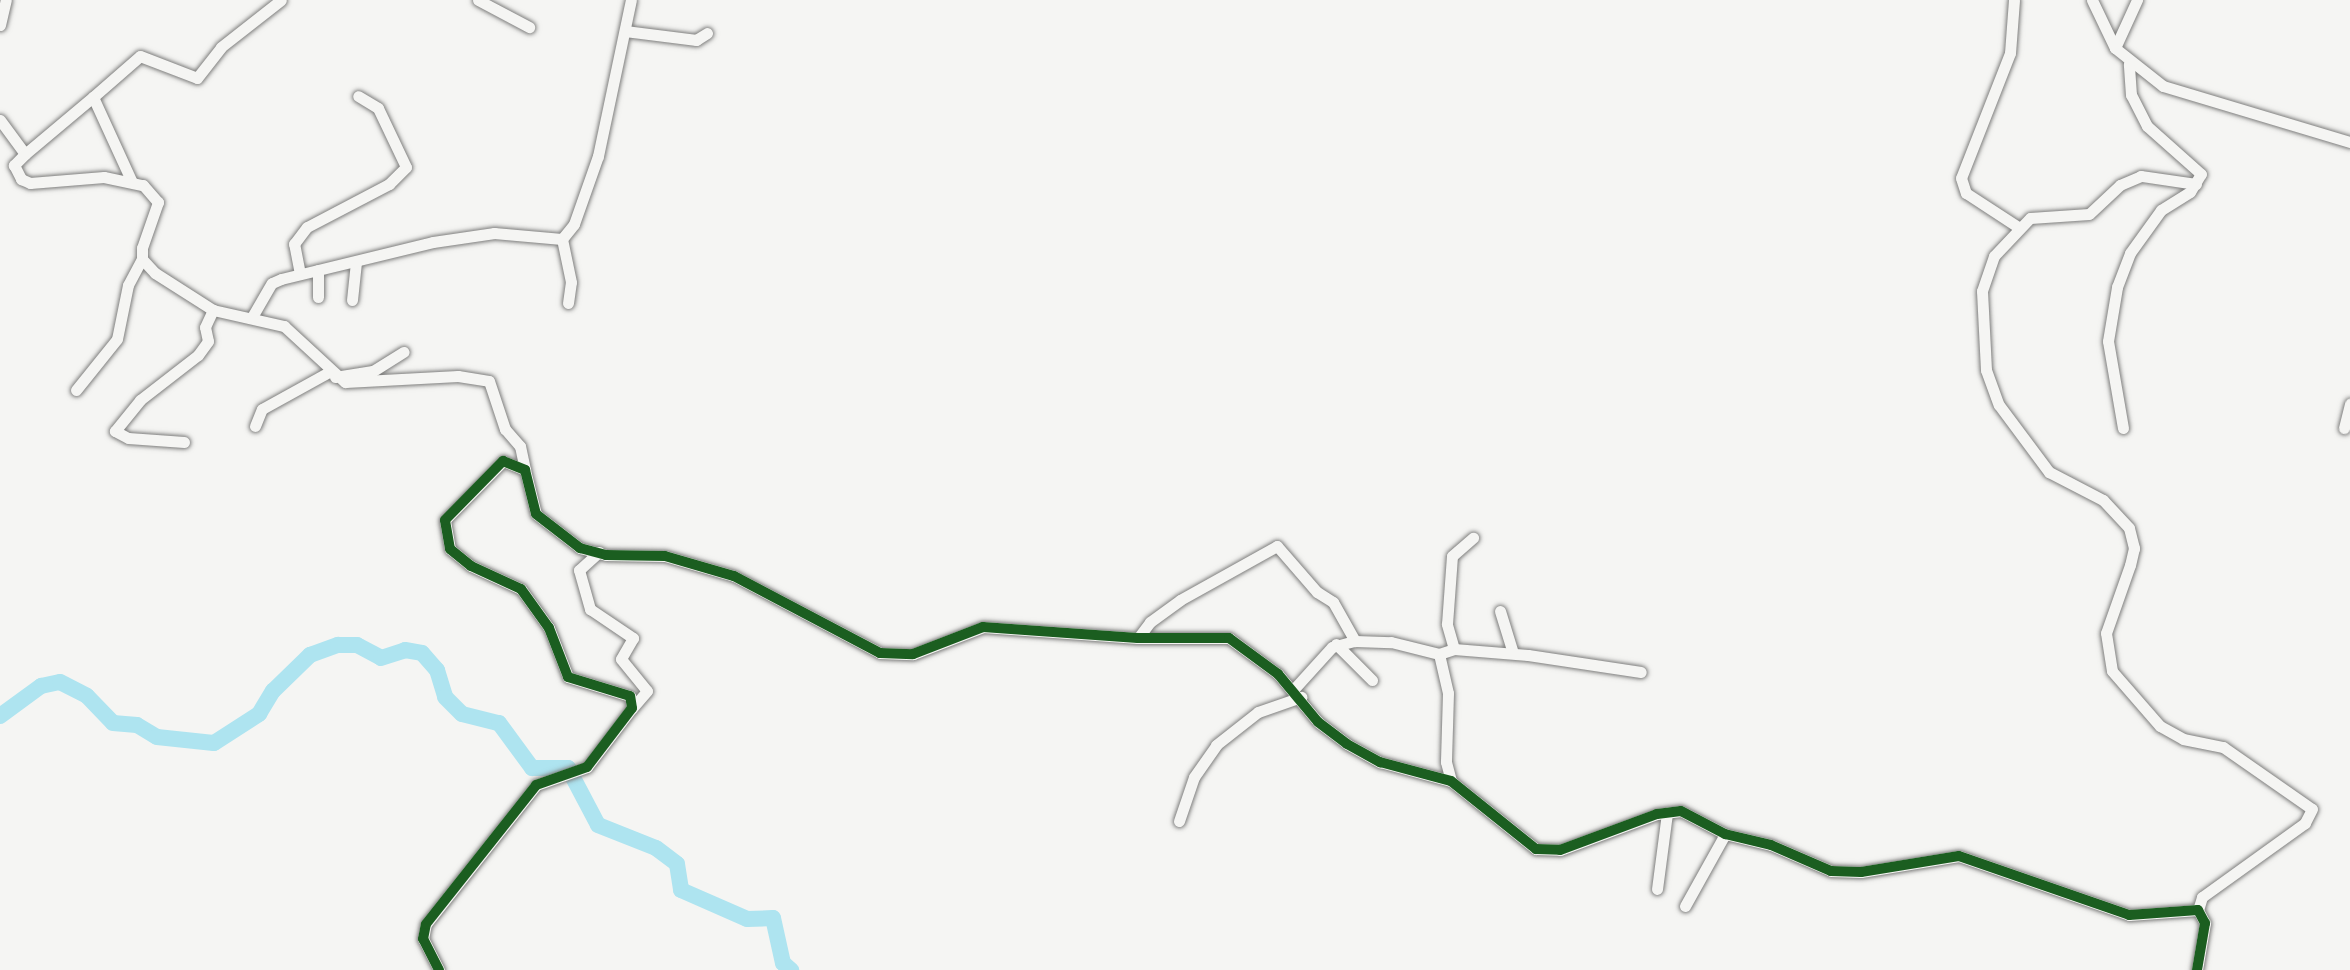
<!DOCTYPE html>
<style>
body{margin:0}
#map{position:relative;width:2350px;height:970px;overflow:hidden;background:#f5f5f3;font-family:"Playpen Sans",sans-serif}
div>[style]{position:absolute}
.river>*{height:16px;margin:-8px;padding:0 8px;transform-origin:8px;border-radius:8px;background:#aee4f0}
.roads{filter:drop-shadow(0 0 2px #7e7e7d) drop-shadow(0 0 2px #7e7e7d)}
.minor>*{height:11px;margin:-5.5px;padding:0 5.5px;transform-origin:5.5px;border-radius:5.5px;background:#f5f5f3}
.cycleway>*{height:10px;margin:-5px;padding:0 5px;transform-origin:5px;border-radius:5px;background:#1b5e20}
span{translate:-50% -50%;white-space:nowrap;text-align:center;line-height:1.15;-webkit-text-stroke:6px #f6f6f2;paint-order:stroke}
</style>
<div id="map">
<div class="river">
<div style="left:0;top:716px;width:51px;rotate:-36.2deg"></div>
<div style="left:41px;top:686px;width:19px;rotate:-12deg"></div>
<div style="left:60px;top:682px;width:30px;rotate:27deg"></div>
<div style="left:87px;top:696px;width:37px;rotate:46deg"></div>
<div style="left:113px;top:723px;width:24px;rotate:5deg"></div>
<div style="left:137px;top:725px;width:23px;rotate:31deg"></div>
<div style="left:157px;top:737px;width:57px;rotate:6deg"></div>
<div style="left:214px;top:743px;width:54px;rotate:-32.8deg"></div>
<div style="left:259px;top:714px;width:27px;rotate:-59deg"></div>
<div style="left:273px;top:691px;width:52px;rotate:-44.2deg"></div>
<div style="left:310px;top:655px;width:30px;rotate:-20deg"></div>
<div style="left:338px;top:645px;width:19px"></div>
<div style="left:357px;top:645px;width:27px;rotate:28deg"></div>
<div style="left:381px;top:658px;width:25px;rotate:-18deg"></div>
<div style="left:405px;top:650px;width:17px;rotate:10deg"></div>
<div style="left:422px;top:653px;width:23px;rotate:49deg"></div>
<div style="left:437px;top:670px;width:28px;rotate:73deg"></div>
<div style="left:445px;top:697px;width:24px;rotate:45deg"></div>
<div style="left:462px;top:714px;width:38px;rotate:14deg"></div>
<div style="left:499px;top:723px;width:56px;rotate:53.7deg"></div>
<div style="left:532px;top:768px;width:36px"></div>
<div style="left:568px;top:768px;width:64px;rotate:62.2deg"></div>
<div style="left:598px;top:825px;width:62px;rotate:21.6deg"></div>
<div style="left:656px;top:848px;width:26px;rotate:37deg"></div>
<div style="left:677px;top:864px;width:26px;rotate:81deg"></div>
<div style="left:681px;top:890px;width:72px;rotate:23.7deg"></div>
<div style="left:747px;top:919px;width:26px;rotate:-2deg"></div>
<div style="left:773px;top:918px;width:46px;rotate:77.5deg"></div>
<div style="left:783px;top:963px;width:11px;rotate:41deg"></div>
</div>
<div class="roads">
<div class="minor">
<div style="left:478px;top:0;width:58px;rotate:27.9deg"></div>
<div style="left:2014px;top:0;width:53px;rotate:94.3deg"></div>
<div style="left:2010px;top:53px;width:134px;rotate:111.4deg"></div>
<div style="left:1961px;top:178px;width:16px;rotate:72deg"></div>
<div style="left:1966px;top:193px;width:62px;rotate:33.2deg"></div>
<div style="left:2092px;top:0;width:53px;rotate:64.4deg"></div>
<div style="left:2115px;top:48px;width:61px;rotate:38.4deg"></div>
<div style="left:2163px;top:86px;width:195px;rotate:16.7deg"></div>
<div style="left:0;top:25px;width:26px;rotate:-77deg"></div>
<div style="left:625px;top:31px;width:72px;rotate:7.2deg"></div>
<div style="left:696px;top:40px;width:13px;rotate:-32deg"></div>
<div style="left:2115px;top:48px;width:53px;rotate:-65.4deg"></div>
<div style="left:93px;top:97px;width:62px;rotate:-41.1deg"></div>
<div style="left:140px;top:56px;width:61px;rotate:21.1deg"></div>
<div style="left:197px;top:78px;width:39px;rotate:-52deg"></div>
<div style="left:221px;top:47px;width:76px;rotate:-38.1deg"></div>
<div style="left:0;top:120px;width:42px;rotate:53.7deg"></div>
<div style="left:25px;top:154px;width:89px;rotate:-40deg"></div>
<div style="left:93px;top:97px;width:94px;rotate:65.4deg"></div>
<div style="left:25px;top:154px;width:16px;rotate:135deg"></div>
<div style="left:14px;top:165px;width:16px;rotate:63deg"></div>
<div style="left:21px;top:179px;width:10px;rotate:24deg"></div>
<div style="left:30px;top:183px;width:74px;rotate:-4.6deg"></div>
<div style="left:104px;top:177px;width:40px;rotate:12deg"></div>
<div style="left:143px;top:185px;width:23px;rotate:49deg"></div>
<div style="left:158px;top:202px;width:49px;rotate:109.2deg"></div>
<div style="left:142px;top:248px;width:11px;rotate:90deg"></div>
<div style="left:142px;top:259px;width:19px;rotate:47deg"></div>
<div style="left:155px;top:273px;width:69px;rotate:32.5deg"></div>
<div style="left:213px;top:310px;width:73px;rotate:12.7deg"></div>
<div style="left:284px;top:326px;width:83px;rotate:42.6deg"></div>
<div style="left:345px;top:382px;width:113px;rotate:-3deg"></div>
<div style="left:458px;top:376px;width:31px;rotate:9deg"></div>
<div style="left:489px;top:381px;width:51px;rotate:71.6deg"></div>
<div style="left:505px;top:429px;width:23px;rotate:49deg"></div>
<div style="left:520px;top:446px;width:25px;rotate:78deg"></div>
<div style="left:2196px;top:184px;width:56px;rotate:-171.7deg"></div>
<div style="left:2141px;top:176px;width:23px;rotate:157deg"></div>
<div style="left:2120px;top:185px;width:42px;rotate:136.9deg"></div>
<div style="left:2089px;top:214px;width:59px;rotate:176.1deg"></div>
<div style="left:2030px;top:218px;width:52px;rotate:133.5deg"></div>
<div style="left:1994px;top:256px;width:37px;rotate:109deg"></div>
<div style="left:1982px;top:291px;width:79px;rotate:87.1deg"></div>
<div style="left:1986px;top:370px;width:37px;rotate:70deg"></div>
<div style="left:1999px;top:405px;width:84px;rotate:53.3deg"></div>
<div style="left:2049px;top:472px;width:61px;rotate:27.4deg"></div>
<div style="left:2103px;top:500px;width:38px;rotate:47deg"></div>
<div style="left:2129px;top:528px;width:21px;rotate:76deg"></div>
<div style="left:2134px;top:548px;width:17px;rotate:103deg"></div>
<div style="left:2130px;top:565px;width:72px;rotate:109.4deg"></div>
<div style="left:2106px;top:633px;width:38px;rotate:81deg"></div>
<div style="left:2112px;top:671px;width:73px;rotate:48.9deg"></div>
<div style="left:2160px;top:726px;width:26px;rotate:29deg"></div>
<div style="left:2183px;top:739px;width:41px;rotate:11.3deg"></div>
<div style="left:2223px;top:747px;width:108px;rotate:34.9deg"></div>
<div style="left:2312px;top:809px;width:16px;rotate:117deg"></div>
<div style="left:2305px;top:823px;width:127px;rotate:144.3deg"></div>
<div style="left:2202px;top:897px;width:14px;rotate:107deg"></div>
<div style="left:318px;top:270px;width:27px;rotate:90deg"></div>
<div style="left:300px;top:274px;width:31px;rotate:-101deg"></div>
<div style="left:294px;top:244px;width:21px;rotate:-53deg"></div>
<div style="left:307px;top:227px;width:93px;rotate:-27.7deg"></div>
<div style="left:389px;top:184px;width:24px;rotate:-45deg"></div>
<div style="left:406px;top:167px;width:65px;rotate:-115.4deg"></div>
<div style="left:378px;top:108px;width:23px;rotate:-149deg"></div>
<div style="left:352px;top:300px;width:37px;rotate:-84deg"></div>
<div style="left:568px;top:303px;width:21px;rotate:-82deg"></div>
<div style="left:571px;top:282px;width:44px;rotate:-101.8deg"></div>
<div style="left:562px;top:239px;width:19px;rotate:-51deg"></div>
<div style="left:574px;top:224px;width:72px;rotate:-70.6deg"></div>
<div style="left:598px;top:156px;width:159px;rotate:-78.1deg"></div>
<div style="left:252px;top:317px;width:39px;rotate:-60deg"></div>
<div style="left:272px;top:283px;width:10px;rotate:-24deg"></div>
<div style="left:281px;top:279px;width:156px;rotate:-13.7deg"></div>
<div style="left:433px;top:242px;width:62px;rotate:-8.4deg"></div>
<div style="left:494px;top:233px;width:68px;rotate:5deg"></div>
<div style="left:335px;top:377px;width:38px;rotate:-9deg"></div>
<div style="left:373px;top:371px;width:36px;rotate:-32deg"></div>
<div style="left:76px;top:390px;width:65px;rotate:-51.2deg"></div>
<div style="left:117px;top:339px;width:55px;rotate:-78.5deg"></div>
<div style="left:128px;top:285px;width:30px;rotate:-62deg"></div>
<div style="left:255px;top:426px;width:18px;rotate:-68deg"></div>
<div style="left:262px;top:409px;width:77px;rotate:-28.9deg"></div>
<div style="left:2123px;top:428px;width:88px;rotate:-99.8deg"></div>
<div style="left:2108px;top:341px;width:55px;rotate:-80.5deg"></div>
<div style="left:2117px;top:287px;width:36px;rotate:-69deg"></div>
<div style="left:2130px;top:253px;width:53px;rotate:-54.2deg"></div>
<div style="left:2161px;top:210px;width:34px;rotate:-32deg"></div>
<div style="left:2190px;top:192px;width:21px;rotate:-59deg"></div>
<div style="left:2201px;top:174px;width:72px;rotate:-138.4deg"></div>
<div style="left:2147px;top:126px;width:35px;rotate:-117deg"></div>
<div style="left:2131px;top:95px;width:31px;rotate:-94deg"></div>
<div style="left:2344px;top:428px;width:25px;rotate:-76deg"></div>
<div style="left:184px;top:442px;width:56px;rotate:-175.9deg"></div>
<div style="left:128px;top:438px;width:15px;rotate:-152deg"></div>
<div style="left:115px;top:431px;width:40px;rotate:-51deg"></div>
<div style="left:140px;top:400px;width:73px;rotate:-37.8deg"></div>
<div style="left:198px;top:355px;width:17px;rotate:-54deg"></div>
<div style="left:208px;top:341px;width:14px;rotate:-102deg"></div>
<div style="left:205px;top:327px;width:19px;rotate:-65deg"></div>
<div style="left:599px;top:552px;width:27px;rotate:138deg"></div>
<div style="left:579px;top:570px;width:41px;rotate:74.2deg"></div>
<div style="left:590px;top:609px;width:52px;rotate:34deg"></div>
<div style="left:633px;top:638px;width:24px;rotate:120deg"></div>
<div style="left:621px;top:659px;width:41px;rotate:50.9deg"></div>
<div style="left:647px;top:691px;width:23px;rotate:131deg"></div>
<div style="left:1500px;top:611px;width:44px;rotate:72.8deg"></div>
<div style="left:1138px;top:638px;width:20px;rotate:-53deg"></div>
<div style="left:1150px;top:622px;width:37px;rotate:-36deg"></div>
<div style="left:1180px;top:600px;width:111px;rotate:-29.1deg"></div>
<div style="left:1277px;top:546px;width:61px;rotate:49deg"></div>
<div style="left:1317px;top:592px;width:19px;rotate:32deg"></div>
<div style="left:1333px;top:602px;width:45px;rotate:60.6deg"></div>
<div style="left:1336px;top:644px;width:51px;rotate:45deg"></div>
<div style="left:1454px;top:649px;width:26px;rotate:-106deg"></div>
<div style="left:1447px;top:624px;width:68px;rotate:-85.8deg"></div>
<div style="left:1452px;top:556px;width:28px;rotate:-41deg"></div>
<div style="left:1439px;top:654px;width:40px;rotate:77deg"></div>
<div style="left:1448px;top:693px;width:69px;rotate:91.7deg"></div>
<div style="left:1446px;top:762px;width:20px;rotate:75deg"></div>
<div style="left:1293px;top:690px;width:58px;rotate:-47.8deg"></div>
<div style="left:1332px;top:647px;width:24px;rotate:-15deg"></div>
<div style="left:1355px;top:641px;width:36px;rotate:2deg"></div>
<div style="left:1391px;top:642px;width:49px;rotate:14deg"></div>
<div style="left:1439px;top:654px;width:16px;rotate:-18deg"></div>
<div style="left:1454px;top:649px;width:74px;rotate:4.6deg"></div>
<div style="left:1528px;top:655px;width:114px;rotate:8.6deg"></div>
<div style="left:1179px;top:821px;width:46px;rotate:-71.2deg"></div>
<div style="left:1194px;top:777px;width:39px;rotate:-55deg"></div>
<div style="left:1216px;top:745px;width:53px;rotate:-38.2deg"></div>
<div style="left:1258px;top:712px;width:46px;rotate:-19.2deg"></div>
<div style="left:1657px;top:889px;width:77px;rotate:-82.5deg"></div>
<div style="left:1685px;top:906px;width:82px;rotate:-60.9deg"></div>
<div style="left:439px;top:970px;width:35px;rotate:-117deg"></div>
<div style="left:423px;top:939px;width:15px;rotate:-79deg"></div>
<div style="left:426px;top:924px;width:177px;rotate:-51.6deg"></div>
<div style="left:536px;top:785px;width:54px;rotate:-19.4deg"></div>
<div style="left:587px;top:767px;width:74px;rotate:-52.7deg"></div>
<div style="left:632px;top:708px;width:12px;rotate:-99deg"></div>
<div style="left:630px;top:696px;width:65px;rotate:-163deg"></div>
<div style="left:568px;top:677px;width:53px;rotate:-111.2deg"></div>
<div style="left:549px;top:628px;width:48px;rotate:-125.7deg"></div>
<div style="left:521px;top:589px;width:55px;rotate:-155.3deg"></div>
<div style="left:471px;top:566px;width:27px;rotate:-141deg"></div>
<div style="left:450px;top:549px;width:29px;rotate:-100deg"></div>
<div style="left:445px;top:520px;width:83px;rotate:-45.5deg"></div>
<div style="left:503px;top:461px;width:24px;rotate:22deg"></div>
<div style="left:525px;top:470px;width:45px;rotate:76deg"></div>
<div style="left:536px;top:514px;width:56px;rotate:37.7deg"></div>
<div style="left:580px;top:548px;width:27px;rotate:15deg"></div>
<div style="left:606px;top:555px;width:59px;rotate:1deg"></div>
<div style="left:665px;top:556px;width:72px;rotate:16.2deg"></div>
<div style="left:734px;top:576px;width:165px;rotate:27.8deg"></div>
<div style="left:880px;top:653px;width:33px;rotate:2deg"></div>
<div style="left:913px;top:654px;width:75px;rotate:-21.1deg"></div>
<div style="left:983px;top:627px;width:155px;rotate:4.1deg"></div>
<div style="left:1138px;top:638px;width:91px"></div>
<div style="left:1229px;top:638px;width:61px;rotate:36.3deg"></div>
<div style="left:1278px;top:674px;width:62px;rotate:50.2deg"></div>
<div style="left:1318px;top:722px;width:36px;rotate:37deg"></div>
<div style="left:1347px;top:744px;width:38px;rotate:29deg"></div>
<div style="left:1380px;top:762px;width:73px;rotate:15deg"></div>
<div style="left:1451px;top:781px;width:109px;rotate:38.7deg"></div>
<div style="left:1536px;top:849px;width:24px;rotate:2deg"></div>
<div style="left:1560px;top:850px;width:103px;rotate:-20.4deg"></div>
<div style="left:1657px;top:814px;width:24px;rotate:-7deg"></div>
<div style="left:1681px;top:811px;width:50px;rotate:27.6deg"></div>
<div style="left:1725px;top:834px;width:47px;rotate:13.4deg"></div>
<div style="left:1771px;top:845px;width:65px;rotate:23.4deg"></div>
<div style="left:1831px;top:871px;width:30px;rotate:2deg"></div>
<div style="left:1861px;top:872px;width:99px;rotate:-9.3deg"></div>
<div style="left:1959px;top:856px;width:180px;rotate:19.1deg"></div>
<div style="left:2129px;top:915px;width:69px;rotate:-4.1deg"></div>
<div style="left:2198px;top:910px;width:15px;rotate:62deg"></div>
<div style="left:2205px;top:923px;width:48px;rotate:99.7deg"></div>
</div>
</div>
<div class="cycleway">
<div style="left:439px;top:970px;width:35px;rotate:-117deg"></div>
<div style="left:423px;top:939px;width:15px;rotate:-79deg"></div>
<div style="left:426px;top:924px;width:177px;rotate:-51.6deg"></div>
<div style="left:536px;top:785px;width:54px;rotate:-19.4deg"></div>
<div style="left:587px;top:767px;width:74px;rotate:-52.7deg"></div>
<div style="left:632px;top:708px;width:12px;rotate:-99deg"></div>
<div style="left:630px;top:696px;width:65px;rotate:-163deg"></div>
<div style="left:568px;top:677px;width:53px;rotate:-111.2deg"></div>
<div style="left:549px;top:628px;width:48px;rotate:-125.7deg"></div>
<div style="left:521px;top:589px;width:55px;rotate:-155.3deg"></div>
<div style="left:471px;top:566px;width:27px;rotate:-141deg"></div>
<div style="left:450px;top:549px;width:29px;rotate:-100deg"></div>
<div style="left:445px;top:520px;width:83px;rotate:-45.5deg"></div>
<div style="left:503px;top:461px;width:24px;rotate:22deg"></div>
<div style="left:525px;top:470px;width:45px;rotate:76deg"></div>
<div style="left:536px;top:514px;width:56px;rotate:37.7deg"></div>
<div style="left:580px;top:548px;width:27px;rotate:15deg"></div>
<div style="left:606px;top:555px;width:59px;rotate:1deg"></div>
<div style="left:665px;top:556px;width:72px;rotate:16.2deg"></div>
<div style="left:734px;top:576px;width:165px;rotate:27.8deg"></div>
<div style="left:880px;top:653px;width:33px;rotate:2deg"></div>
<div style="left:913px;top:654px;width:75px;rotate:-21.1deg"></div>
<div style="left:983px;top:627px;width:155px;rotate:4.1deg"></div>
<div style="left:1138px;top:638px;width:91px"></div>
<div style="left:1229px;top:638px;width:61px;rotate:36.3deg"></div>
<div style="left:1278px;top:674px;width:62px;rotate:50.2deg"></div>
<div style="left:1318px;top:722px;width:36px;rotate:37deg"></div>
<div style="left:1347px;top:744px;width:38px;rotate:29deg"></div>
<div style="left:1380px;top:762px;width:73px;rotate:15deg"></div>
<div style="left:1451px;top:781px;width:109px;rotate:38.7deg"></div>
<div style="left:1536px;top:849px;width:24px;rotate:2deg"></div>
<div style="left:1560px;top:850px;width:103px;rotate:-20.4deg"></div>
<div style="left:1657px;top:814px;width:24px;rotate:-7deg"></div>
<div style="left:1681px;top:811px;width:50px;rotate:27.6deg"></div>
<div style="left:1725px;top:834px;width:47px;rotate:13.4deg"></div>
<div style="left:1771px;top:845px;width:65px;rotate:23.4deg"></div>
<div style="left:1831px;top:871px;width:30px;rotate:2deg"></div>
<div style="left:1861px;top:872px;width:99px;rotate:-9.3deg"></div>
<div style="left:1959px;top:856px;width:180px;rotate:19.1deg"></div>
<div style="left:2129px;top:915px;width:69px;rotate:-4.1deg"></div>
<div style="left:2198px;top:910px;width:15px;rotate:62deg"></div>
<div style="left:2205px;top:923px;width:48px;rotate:99.7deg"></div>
</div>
</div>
